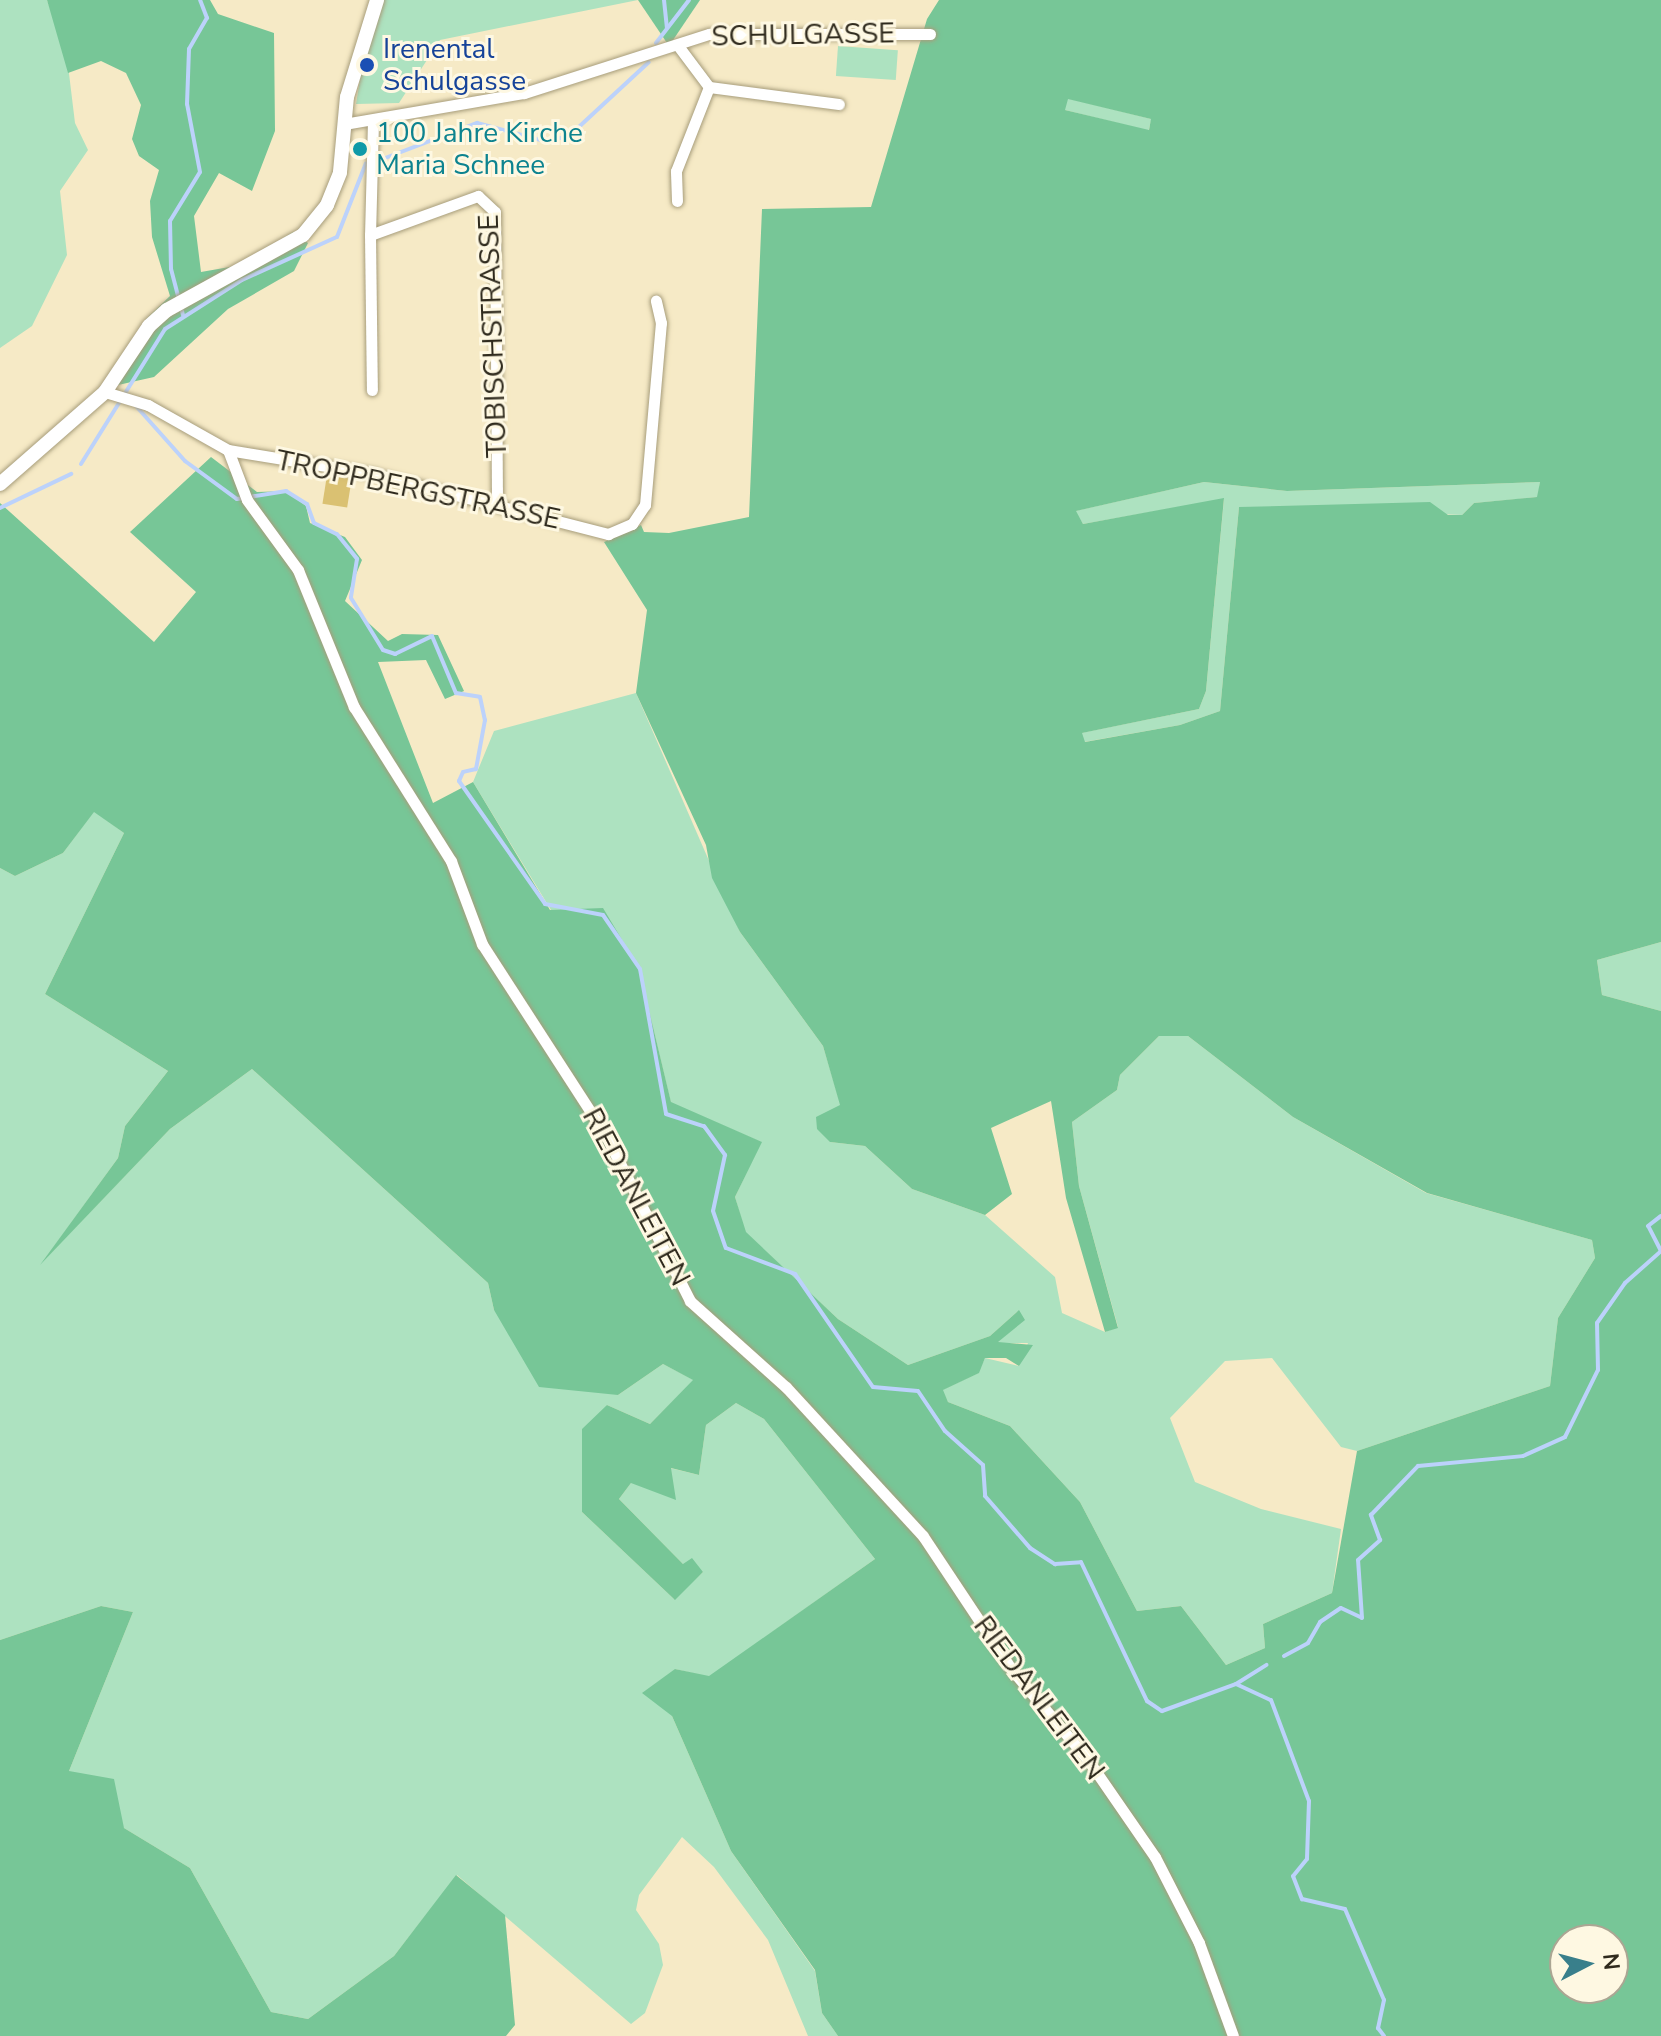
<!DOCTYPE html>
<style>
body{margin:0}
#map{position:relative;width:1661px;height:2036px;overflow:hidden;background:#f6eac6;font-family:"Nunito Sans",sans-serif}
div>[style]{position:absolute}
.green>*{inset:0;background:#ade2c0;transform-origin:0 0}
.forest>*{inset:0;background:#77c697}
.stream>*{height:4px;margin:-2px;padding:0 2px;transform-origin:2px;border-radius:2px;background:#bcd2fb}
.building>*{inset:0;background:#dac172;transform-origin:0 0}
.roads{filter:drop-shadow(0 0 2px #a79d7b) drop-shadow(0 0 2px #a79d7b)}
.minor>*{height:11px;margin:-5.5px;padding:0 5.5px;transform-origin:5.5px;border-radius:5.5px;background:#fff}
.tertiary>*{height:14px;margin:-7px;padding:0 7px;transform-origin:7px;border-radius:7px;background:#fff}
.dots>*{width:22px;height:22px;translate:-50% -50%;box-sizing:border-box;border:4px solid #fef8e2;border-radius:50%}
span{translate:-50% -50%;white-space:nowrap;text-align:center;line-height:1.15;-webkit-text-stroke:6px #fef8e2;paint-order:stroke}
.street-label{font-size:28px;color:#2f2a1d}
.transit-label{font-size:28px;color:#164399}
.left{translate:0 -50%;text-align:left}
.culture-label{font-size:28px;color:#0d838f}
.north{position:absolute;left:1549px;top:1924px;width:80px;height:80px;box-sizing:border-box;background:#fef8e2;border:2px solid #aba693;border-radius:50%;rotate:84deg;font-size:22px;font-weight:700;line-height:32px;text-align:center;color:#2f2a1d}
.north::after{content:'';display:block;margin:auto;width:28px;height:36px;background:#397f8b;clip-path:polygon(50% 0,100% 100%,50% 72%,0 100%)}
</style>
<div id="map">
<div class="green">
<div style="clip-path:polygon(0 0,47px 0,67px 57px,75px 123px,88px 150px,60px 191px,67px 255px,32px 326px,0 348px)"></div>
<div style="clip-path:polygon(373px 0,638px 0,440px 40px,399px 103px,356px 104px)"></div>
<div style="left:838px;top:46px;width:60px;height:30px;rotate:4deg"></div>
<div style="left:1067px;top:98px;width:87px;height:12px;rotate:14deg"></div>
<div style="clip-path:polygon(1204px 482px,1287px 491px,1540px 482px,1538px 497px,1474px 503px,1462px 515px,1239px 507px,1220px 711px,1180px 725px,1084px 742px,1081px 733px,1199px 709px,1206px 691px,1224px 499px,1083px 524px,1075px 511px)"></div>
<div style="clip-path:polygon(636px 693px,740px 932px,823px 1046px,841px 1106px,830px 1142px,865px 1146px,912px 1189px,985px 1215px,1055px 1277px,1062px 1313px,1105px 1332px,1118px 1327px,1079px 1186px,1072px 1122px,1117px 1090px,1120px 1075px,1159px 1036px,1188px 1036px,1293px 1117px,1426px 1193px,1592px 1240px,1595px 1258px,1558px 1318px,1550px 1386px,1357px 1451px,1341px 1447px,1272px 1358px,1225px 1361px,1170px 1418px,1195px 1482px,1261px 1509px,1341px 1529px,1332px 1593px,1263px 1624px,1265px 1648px,1226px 1665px,1181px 1606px,1137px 1611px,1080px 1502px,1010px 1426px,948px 1402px,942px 1390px,978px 1373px,985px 1358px,1019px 1366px,1028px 1343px,997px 1343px,1018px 1311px,990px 1336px,908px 1365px,838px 1319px,745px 1232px,735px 1197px,761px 1142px,671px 1103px,639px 968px,551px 910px,473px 782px,494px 731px)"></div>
<div style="clip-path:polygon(94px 811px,124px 833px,45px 994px,168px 1071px,125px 1126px,118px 1158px,45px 1259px,170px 1129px,252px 1069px,488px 1283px,494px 1310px,618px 1395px,663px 1364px,694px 1380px,650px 1424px,607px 1405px,582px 1512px,674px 1599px,703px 1572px,683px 1564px,619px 1499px,631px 1483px,670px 1468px,699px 1475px,706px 1425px,736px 1403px,764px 1419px,875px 1559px,709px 1677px,675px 1669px,672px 1716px,731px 1851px,815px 1971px,822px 2013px,838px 2036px,808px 2036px,768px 1940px,714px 1867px,682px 1837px,639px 1895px,636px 1910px,659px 1944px,663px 1965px,645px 2013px,631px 2024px,457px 1875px,394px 1956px,308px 2019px,271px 2012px,190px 1868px,124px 1828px,69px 1771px,133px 1612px,101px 1606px,0 1640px,0 868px,15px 876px,63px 853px)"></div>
<div style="clip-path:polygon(1661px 942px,1661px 1011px,1602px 995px,1597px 960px)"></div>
</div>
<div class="forest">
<div style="clip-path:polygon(47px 0,210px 0,218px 14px,274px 33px,275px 131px,252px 191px,219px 173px,194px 216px,201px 272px,241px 265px,293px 232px,308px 243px,294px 271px,228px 309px,154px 377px,100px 389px,146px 319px,170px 296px,152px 237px,150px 201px,159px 170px,139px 156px,132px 139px,141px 105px,126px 73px,101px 61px,68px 73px)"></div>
<div style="clip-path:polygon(638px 0,700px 0,669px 46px)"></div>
<div style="clip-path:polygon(evenodd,939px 0,1661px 0,1661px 942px,1597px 960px,1602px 995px,1661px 1011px,1661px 2036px,838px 2036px,822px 2013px,815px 1970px,731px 1851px,672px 1716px,642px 1693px,675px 1669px,709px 1676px,875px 1559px,764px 1419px,736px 1403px,706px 1425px,699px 1475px,671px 1468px,676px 1500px,631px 1483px,619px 1499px,683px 1564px,692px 1558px,703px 1572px,675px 1600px,582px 1512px,582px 1429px,607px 1405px,650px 1424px,693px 1380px,663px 1364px,618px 1395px,539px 1387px,494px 1310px,488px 1283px,252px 1069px,170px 1129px,40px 1265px,118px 1158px,125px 1126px,168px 1071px,45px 994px,124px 833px,94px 812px,63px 853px,15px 876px,0 868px,0 503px,154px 642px,196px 592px,130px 532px,211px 457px,257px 492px,287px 491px,306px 506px,310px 523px,345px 537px,362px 560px,345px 601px,388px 641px,402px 634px,438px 635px,464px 691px,445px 699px,426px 660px,378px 662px,433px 803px,473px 782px,550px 910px,603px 908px,639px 968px,671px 1102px,762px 1142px,735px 1197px,746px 1232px,838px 1319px,908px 1365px,990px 1336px,1019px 1310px,1025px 1320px,998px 1342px,1033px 1345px,1019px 1366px,1006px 1358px,985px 1358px,979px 1373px,943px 1390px,948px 1402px,1010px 1426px,1080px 1502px,1137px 1611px,1181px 1606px,1226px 1665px,1265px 1648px,1263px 1624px,1332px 1593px,1357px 1451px,1550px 1386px,1558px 1318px,1595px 1258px,1592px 1240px,1427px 1193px,1293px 1117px,1188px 1036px,1159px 1036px,1120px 1075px,1117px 1090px,1072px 1122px,1079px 1186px,1118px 1328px,1105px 1332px,1066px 1198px,1051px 1101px,991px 1128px,1012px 1194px,985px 1215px,912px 1189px,865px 1146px,830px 1142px,817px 1129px,816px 1117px,840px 1105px,823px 1046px,740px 932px,712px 878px,706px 845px,636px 693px,647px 610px,604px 542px,641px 525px,644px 532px,669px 533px,749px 517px,762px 209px,871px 207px,927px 19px,939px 0,1068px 99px,1151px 119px,1149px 130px,1065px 110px,1068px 99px,939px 0,1204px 482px,1287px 491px,1540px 482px,1537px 497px,1474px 503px,1462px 515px,1448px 515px,1430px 502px,1239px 507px,1220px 711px,1180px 725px,1085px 742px,1082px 733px,1199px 709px,1206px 691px,1224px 498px,1083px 524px,1076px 511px,1204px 482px,939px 0,1565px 1940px,1613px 1940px,1613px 1988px,1565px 1988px,1565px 1940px)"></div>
<div style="clip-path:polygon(101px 1606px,133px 1612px,69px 1771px,114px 1779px,124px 1828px,190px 1868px,271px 2012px,308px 2019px,394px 1956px,456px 1875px,505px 1915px,515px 2025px,506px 2036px,0 2036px,0 1640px)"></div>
</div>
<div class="stream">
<div style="left:664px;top:0;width:28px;rotate:84deg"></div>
<div style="left:656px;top:43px;width:54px;rotate:-52.5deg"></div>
<div style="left:380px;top:160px;width:104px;rotate:-20.9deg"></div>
<div style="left:477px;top:123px;width:66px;rotate:14.9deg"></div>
<div style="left:541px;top:140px;width:27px;rotate:-6deg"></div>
<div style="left:568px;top:137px;width:110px;rotate:-42.8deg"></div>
<div style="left:183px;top:315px;width:48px;rotate:-104.6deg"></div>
<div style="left:171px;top:269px;width:48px;rotate:-91.2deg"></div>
<div style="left:170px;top:221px;width:57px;rotate:-58.5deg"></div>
<div style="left:200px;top:172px;width:69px;rotate:-100.8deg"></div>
<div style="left:187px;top:104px;width:55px;rotate:-87.9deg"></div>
<div style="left:189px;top:49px;width:36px;rotate:-60deg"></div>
<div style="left:207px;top:18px;width:19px;rotate:-111deg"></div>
<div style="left:136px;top:406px;width:74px;rotate:48.3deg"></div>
<div style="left:185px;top:461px;width:64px;rotate:36.2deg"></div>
<div style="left:237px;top:499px;width:50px;rotate:-9.3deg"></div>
<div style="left:286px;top:491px;width:25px;rotate:32deg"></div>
<div style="left:307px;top:504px;width:20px;rotate:70deg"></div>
<div style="left:314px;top:523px;width:25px;rotate:26deg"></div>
<div style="left:337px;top:534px;width:32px;rotate:51deg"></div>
<div style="left:357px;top:559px;width:39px;rotate:99deg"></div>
<div style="left:351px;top:598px;width:61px;rotate:58.4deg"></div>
<div style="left:383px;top:650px;width:13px;rotate:18deg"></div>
<div style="left:395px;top:654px;width:41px;rotate:-25.9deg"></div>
<div style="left:432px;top:636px;width:62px;rotate:67.2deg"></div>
<div style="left:456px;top:693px;width:24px;rotate:9deg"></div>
<div style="left:480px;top:697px;width:24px;rotate:78deg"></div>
<div style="left:485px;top:720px;width:50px;rotate:100.4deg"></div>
<div style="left:476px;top:769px;width:13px;rotate:167deg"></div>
<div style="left:463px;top:772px;width:10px;rotate:114deg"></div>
<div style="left:459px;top:781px;width:150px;rotate:55deg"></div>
<div style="left:545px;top:904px;width:59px;rotate:10.7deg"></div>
<div style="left:603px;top:915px;width:65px;rotate:55.6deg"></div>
<div style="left:640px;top:969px;width:147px;rotate:79.8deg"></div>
<div style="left:666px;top:1114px;width:40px;rotate:18deg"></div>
<div style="left:704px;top:1126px;width:36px;rotate:54deg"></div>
<div style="left:725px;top:1155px;width:57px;rotate:102.1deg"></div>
<div style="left:713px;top:1211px;width:39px;rotate:71deg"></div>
<div style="left:726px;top:1248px;width:74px;rotate:20.6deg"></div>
<div style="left:795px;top:1274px;width:137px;rotate:55.4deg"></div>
<div style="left:873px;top:1387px;width:45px;rotate:5.1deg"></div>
<div style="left:918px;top:1391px;width:48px;rotate:56deg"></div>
<div style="left:945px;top:1431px;width:51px;rotate:41.8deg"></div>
<div style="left:983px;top:1465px;width:31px;rotate:86deg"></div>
<div style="left:985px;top:1496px;width:69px;rotate:49.1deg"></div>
<div style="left:1030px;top:1548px;width:30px;rotate:33deg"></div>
<div style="left:1055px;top:1564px;width:26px;rotate:-4deg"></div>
<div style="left:1081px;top:1562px;width:154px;rotate:64.6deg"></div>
<div style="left:1147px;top:1701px;width:18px;rotate:34deg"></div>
<div style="left:1162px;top:1711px;width:79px;rotate:-20deg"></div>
<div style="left:1236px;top:1684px;width:38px;rotate:25deg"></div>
<div style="left:1271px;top:1700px;width:108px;rotate:69.4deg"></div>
<div style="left:1309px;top:1801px;width:58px;rotate:92deg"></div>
<div style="left:1307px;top:1859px;width:22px;rotate:129deg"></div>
<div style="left:1293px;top:1876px;width:25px;rotate:69deg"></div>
<div style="left:1302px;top:1899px;width:44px;rotate:13.1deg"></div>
<div style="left:1345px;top:1909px;width:99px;rotate:66.8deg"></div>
<div style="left:1384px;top:2000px;width:29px;rotate:102deg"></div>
<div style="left:1378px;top:2028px;width:10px;rotate:53deg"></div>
<div style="left:81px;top:464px;width:159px;rotate:-58.1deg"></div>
<div style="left:165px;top:329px;width:91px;rotate:-32.5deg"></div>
<div style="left:242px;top:280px;width:104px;rotate:-24.4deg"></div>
<div style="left:337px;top:237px;width:79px;rotate:-68.6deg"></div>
<div style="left:0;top:508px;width:79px;rotate:-25.6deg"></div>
<div style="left:1284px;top:1656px;width:27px;rotate:-28deg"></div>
<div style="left:1308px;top:1643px;width:24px;rotate:-60deg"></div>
<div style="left:1320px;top:1622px;width:25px;rotate:-34deg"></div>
<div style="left:1341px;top:1608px;width:23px;rotate:25deg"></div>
<div style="left:1362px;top:1618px;width:58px;rotate:-93.9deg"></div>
<div style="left:1358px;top:1560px;width:30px;rotate:-42deg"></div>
<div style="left:1380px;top:1540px;width:27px;rotate:-110deg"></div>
<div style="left:1371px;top:1515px;width:68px;rotate:-46.2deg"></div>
<div style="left:1418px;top:1466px;width:105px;rotate:-5.4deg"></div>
<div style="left:1523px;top:1456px;width:46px;rotate:-24.3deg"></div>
<div style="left:1565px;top:1437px;width:75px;rotate:-63.8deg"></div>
<div style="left:1598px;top:1370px;width:47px;rotate:-91.2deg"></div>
<div style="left:1597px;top:1323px;width:49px;rotate:-55deg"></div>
<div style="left:1625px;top:1283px;width:48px;rotate:-41.6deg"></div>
<div style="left:1661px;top:1251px;width:28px;rotate:-117deg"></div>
<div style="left:1648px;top:1226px;width:16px;rotate:-38deg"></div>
<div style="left:1236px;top:1684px;width:36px;rotate:-32deg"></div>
</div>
<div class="building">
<div style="left:327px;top:475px;width:25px;height:29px;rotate:9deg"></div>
</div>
<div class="roads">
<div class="minor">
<div style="left:709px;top:87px;width:131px;rotate:7.5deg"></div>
<div style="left:373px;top:121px;width:114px;rotate:91.5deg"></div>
<div style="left:370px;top:235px;width:115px;rotate:-19.9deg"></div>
<div style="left:478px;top:196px;width:23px;rotate:43deg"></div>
<div style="left:495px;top:212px;width:291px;rotate:89.6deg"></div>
<div style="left:344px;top:124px;width:183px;rotate:-9.8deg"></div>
<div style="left:524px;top:93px;width:194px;rotate:-17.7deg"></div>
<div style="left:709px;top:34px;width:221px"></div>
<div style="left:677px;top:201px;width:30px;rotate:-92deg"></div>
<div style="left:676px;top:171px;width:90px;rotate:-68.6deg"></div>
<div style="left:709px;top:87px;width:50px;rotate:-126.9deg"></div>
<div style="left:370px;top:235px;width:155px;rotate:89.3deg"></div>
<div style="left:105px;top:392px;width:45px;rotate:16.8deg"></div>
<div style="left:148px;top:405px;width:92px;rotate:29.4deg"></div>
<div style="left:228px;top:450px;width:148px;rotate:9.3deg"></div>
<div style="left:374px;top:474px;width:242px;rotate:14.4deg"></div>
<div style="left:608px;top:534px;width:26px;rotate:-23deg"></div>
<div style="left:632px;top:524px;width:23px;rotate:-56deg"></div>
<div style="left:645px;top:505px;width:183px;rotate:-85deg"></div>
<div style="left:661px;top:323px;width:23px;rotate:-103deg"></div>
<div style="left:228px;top:450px;width:53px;rotate:69.2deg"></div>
<div style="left:247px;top:500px;width:87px;rotate:53.9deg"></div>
<div style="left:298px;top:570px;width:148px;rotate:67.8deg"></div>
<div style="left:354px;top:707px;width:182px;rotate:57.8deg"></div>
<div style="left:451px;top:861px;width:89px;rotate:69.5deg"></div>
<div style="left:482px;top:944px;width:226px;rotate:57.1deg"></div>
<div style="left:605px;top:1134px;width:187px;rotate:63deg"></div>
<div style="left:690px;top:1301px;width:129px;rotate:41.9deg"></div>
<div style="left:786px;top:1387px;width:202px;rotate:47.4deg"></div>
<div style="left:923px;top:1536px;width:161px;rotate:56.4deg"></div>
<div style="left:1012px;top:1670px;width:118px;rotate:49.8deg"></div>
<div style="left:1088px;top:1760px;width:118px;rotate:55.4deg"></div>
<div style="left:1155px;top:1857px;width:97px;rotate:62.9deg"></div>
<div style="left:1199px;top:1943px;width:99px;rotate:69.9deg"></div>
</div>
<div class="tertiary">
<div style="left:0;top:484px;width:140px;rotate:-41.2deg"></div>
<div style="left:105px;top:392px;width:79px;rotate:-56.3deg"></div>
<div style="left:149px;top:326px;width:24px;rotate:-42deg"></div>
<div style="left:167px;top:310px;width:155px;rotate:-28.9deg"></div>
<div style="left:303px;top:235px;width:38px;rotate:-51deg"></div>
<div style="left:327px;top:205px;width:35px;rotate:-68deg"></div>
<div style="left:340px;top:172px;width:75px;rotate:-84.7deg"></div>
<div style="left:347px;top:97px;width:102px;rotate:-72.8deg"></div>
</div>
</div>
<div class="dots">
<div style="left:367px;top:65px;background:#1a4fb4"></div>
<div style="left:360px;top:149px;background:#0f9aa8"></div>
</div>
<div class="street-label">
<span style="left:803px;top:35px;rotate:-1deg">SCHULGASSE</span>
<span style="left:493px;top:336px;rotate:-92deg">TOBISCHSTRASSE</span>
<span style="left:418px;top:490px;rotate:12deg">TROPPBERGSTRASSE</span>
<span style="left:636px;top:1197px;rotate:62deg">RIEDANLEITEN</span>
<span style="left:1039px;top:1698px;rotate:53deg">RIEDANLEITEN</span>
</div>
<div class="transit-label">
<span class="left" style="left:383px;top:65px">Irenental<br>Schulgasse</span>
</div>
<div class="culture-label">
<span class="left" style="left:376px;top:149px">100 Jahre Kirche<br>Maria Schnee</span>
</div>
<div class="north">N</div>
</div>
